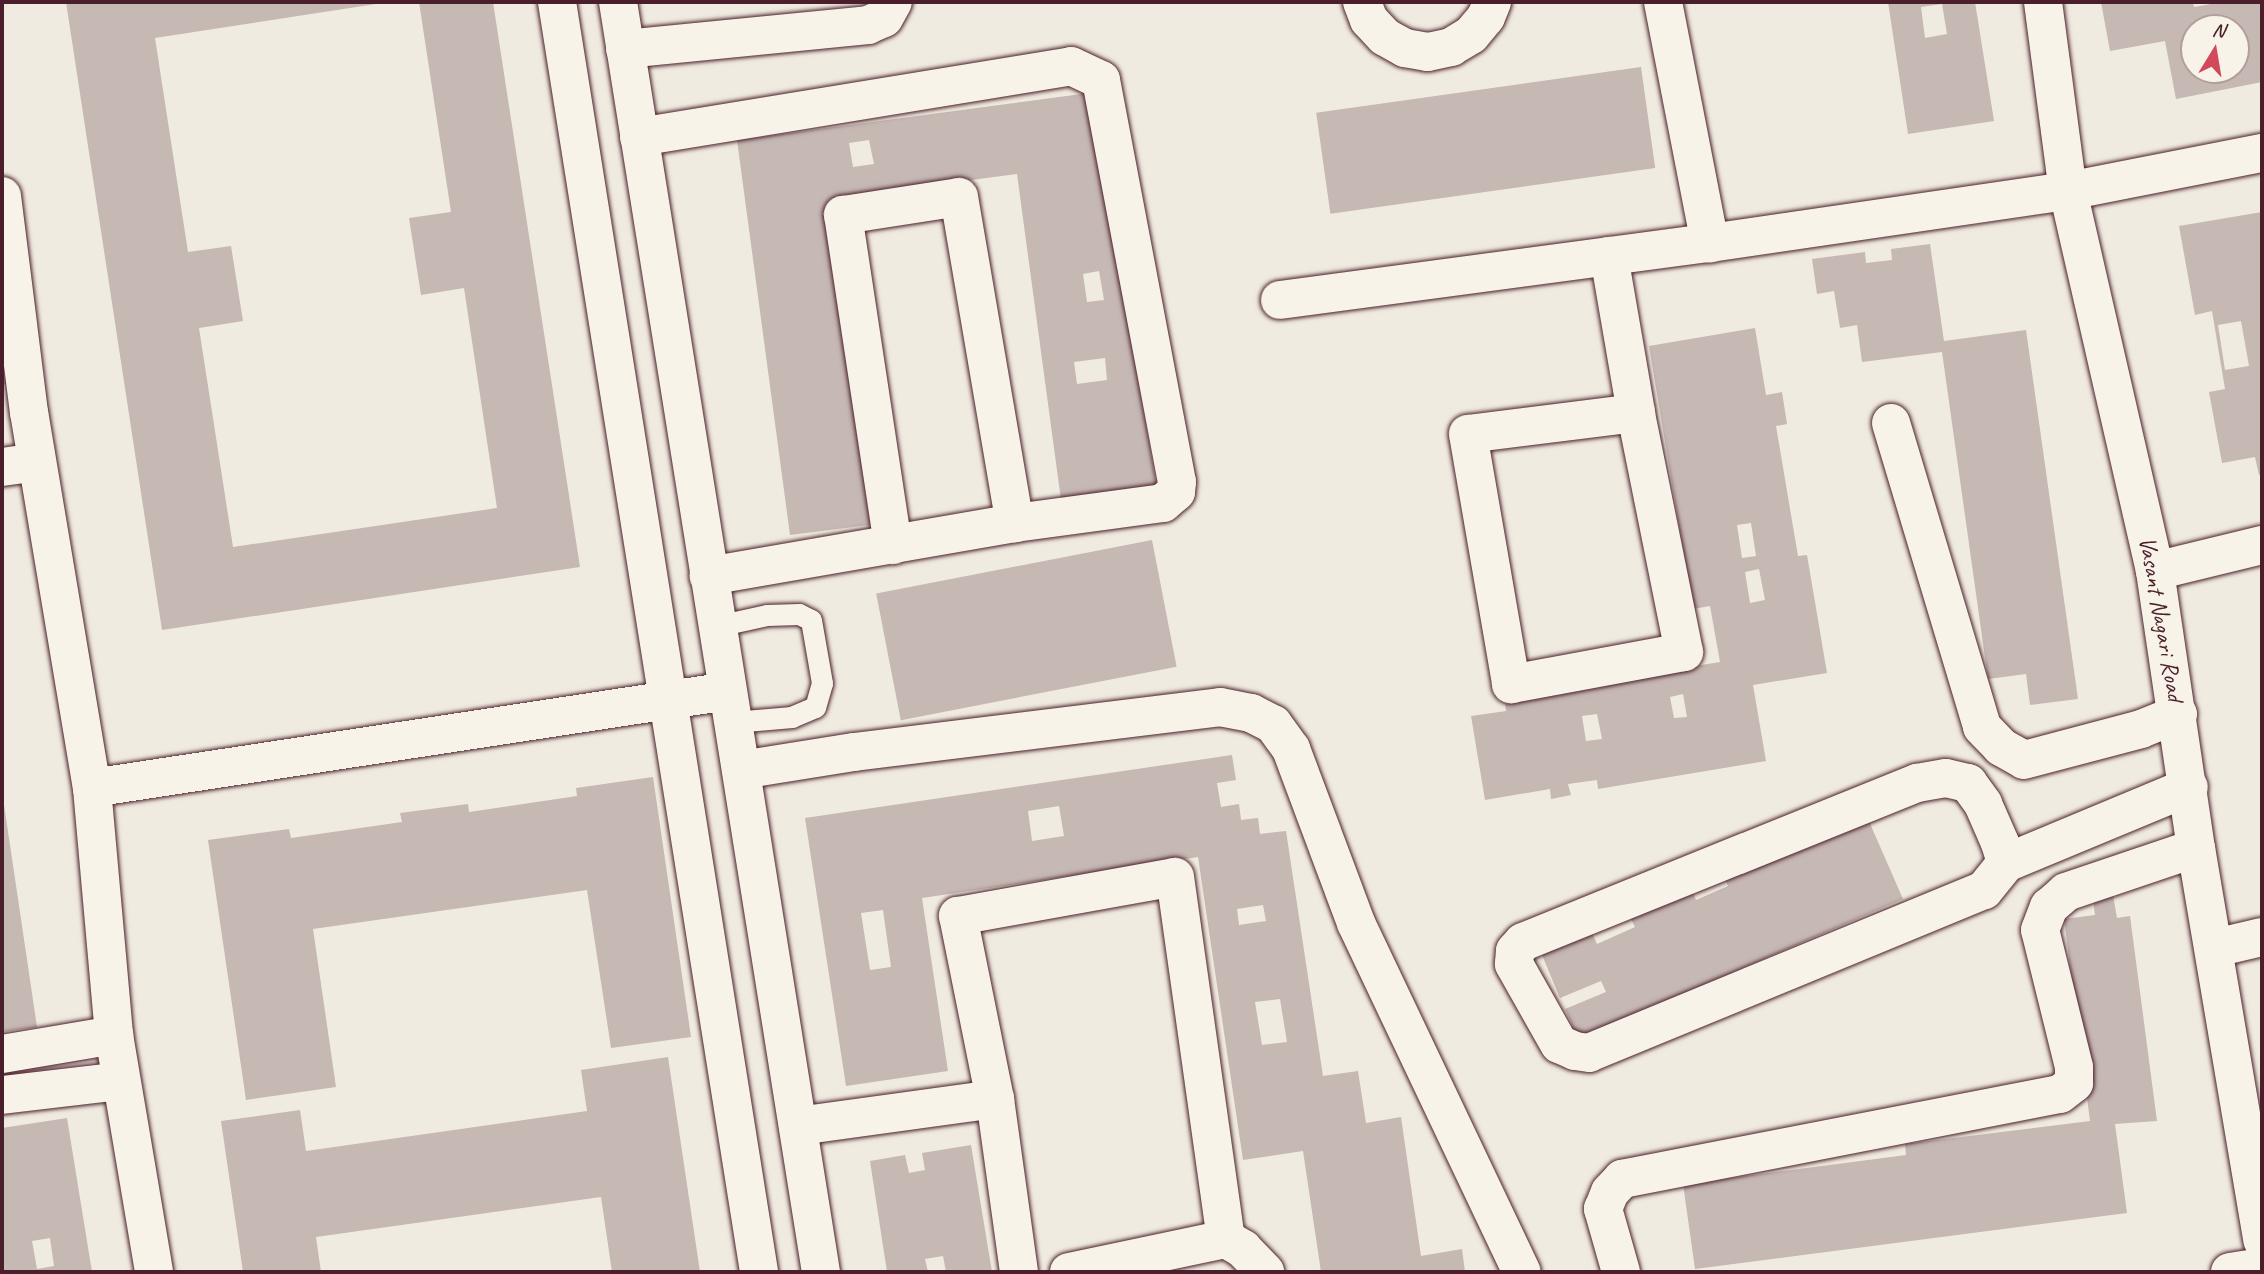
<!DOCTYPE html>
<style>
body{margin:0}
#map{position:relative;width:2264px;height:1274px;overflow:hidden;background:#f0ebe0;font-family:Caveat,sans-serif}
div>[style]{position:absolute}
.building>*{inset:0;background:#c6b8b3;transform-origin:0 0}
.roads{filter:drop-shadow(0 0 2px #4a1f2b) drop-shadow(0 0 2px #4a1f2b)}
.lane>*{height:21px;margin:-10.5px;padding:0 10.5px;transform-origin:10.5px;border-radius:10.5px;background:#f7f3e8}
.street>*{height:38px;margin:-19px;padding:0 19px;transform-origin:19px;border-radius:19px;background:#f7f3e8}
.secondary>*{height:38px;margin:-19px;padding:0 19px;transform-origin:19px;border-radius:19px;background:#f7f3e8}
span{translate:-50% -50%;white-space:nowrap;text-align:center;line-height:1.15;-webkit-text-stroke:7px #f7f3e8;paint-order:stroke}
.street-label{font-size:24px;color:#4a1f2b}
.frame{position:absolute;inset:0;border:4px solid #4a1f2b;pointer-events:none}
.north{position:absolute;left:2180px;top:14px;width:70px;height:70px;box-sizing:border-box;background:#f7f3e8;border:2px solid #b29e9c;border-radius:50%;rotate:11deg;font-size:19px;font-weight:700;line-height:28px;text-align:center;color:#4a1f2b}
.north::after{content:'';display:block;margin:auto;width:24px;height:32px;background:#d1495b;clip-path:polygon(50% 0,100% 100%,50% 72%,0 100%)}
</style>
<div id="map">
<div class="building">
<div style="clip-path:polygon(66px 2px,389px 2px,155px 38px,188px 252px,231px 246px,243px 321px,199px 328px,233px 547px,497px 508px,464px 288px,421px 295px,409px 218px,451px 212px,419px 2px,493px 2px,580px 567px,162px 630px)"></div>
<div style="clip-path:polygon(evenodd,1888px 2px,1975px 2px,1994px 121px,1908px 134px,1888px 2px,1942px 4px,1947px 34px,1925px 38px,1921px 7px,1942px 4px)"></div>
<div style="clip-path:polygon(evenodd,2101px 2px,2193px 2px,2194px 7px,2222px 2px,2262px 2px,2262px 82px,2176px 99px,2165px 41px,2110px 51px,2101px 2px,2194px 28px,2236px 28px,2236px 70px,2194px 70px,2194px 28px)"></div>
<div style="left:1641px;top:67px;width:102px;height:328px;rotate:82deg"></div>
<div style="clip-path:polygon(evenodd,1089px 93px,1157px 488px,1061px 500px,1017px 174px,834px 198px,877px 524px,790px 535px,737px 140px,1089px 93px,869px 140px,874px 164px,853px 167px,849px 143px,869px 140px,1089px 93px,1099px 271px,1104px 300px,1087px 302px,1083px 274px,1099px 271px,1089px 93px,1105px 358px,1107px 380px,1077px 384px,1074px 362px,1105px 358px)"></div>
<div style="clip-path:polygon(evenodd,2262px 212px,2262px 474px,2259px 475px,2255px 457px,2222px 463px,2209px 392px,2225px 389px,2212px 311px,2195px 315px,2179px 226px,2262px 212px,2241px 321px,2249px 366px,2225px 370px,2218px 325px,2241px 321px)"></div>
<div style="clip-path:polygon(1930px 244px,1944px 341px,2026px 330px,2078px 699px,2030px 705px,2026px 674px,1988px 679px,1942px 352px,1862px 362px,1857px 325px,1840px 328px,1834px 291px,1817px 294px,1812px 259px,1865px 252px,1866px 263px,1892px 260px,1891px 249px)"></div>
<div style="clip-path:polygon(evenodd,1755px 328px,1766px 395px,1782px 392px,1787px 424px,1776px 426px,1798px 556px,1807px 555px,1827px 673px,1753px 685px,1766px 761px,1598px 789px,1597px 780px,1568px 784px,1571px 795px,1551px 799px,1550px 789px,1485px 800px,1471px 716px,1506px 711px,1504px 697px,1720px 662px,1710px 606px,1693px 609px,1649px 346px,1755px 328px,1751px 523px,1756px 556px,1742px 558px,1737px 525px,1751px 523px,1755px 328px,1759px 569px,1765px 600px,1750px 603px,1745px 572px,1759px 569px,1755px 328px,1683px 694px,1687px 717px,1674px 718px,1670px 697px,1683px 694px,1755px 328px,1597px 714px,1602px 739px,1586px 741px,1582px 716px,1597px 714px)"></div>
<div style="clip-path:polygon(3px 352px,8px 384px,2px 385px,2px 353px)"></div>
<div style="left:1152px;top:540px;width:129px;height:281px;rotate:79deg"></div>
<div style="clip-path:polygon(evenodd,1232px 755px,1236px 780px,1217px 783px,1221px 807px,1239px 804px,1241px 820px,1258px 818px,1260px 834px,1286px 831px,1323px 1076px,1358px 1071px,1366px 1123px,1401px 1117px,1421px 1256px,1462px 1249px,1465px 1272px,1321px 1272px,1303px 1151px,1243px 1160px,1198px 857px,922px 898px,948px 1071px,846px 1086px,805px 818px,1232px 755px,1059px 806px,1064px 836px,1032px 841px,1028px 811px,1059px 806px,1232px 755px,1263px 905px,1266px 921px,1239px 925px,1237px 909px,1263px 905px,1232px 755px,883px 910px,891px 967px,870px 970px,861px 913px,883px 910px,1232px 755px,1280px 999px,1287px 1042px,1262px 1045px,1255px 1002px,1280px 999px)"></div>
<div style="clip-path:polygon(653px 777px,691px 1037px,611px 1048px,587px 890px,313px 929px,336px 1087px,246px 1100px,208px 840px,289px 829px,291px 838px,402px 822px,400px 813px,468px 804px,469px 812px,577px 796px,576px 788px)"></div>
<div style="clip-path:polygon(2px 791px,37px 1027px,2px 1032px)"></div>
<div style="clip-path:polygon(1868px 819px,1903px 899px,1578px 1039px,1565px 1009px,1606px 992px,1601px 981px,1560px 998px,1542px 955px,1592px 933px,1597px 944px,1635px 927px,1630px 917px,1692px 891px,1696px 900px,1728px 886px,1725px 879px)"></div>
<div style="clip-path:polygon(2113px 895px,2117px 918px,2130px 916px,2157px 1121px,2115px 1124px,2127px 1213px,1695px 1269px,1683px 1184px,1906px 1155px,1905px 1144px,2090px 1121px,2064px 919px,2095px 915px,2093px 899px)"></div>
<div style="clip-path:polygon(668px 1057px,700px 1272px,612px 1272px,601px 1197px,316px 1237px,321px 1272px,243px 1272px,221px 1121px,300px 1110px,306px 1151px,587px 1111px,581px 1070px)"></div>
<div style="clip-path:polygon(evenodd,67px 1118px,92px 1272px,2px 1272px,2px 1128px,67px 1118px,50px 1238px,54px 1266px,37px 1269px,32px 1241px,50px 1238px)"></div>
<div style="clip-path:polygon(971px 1145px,992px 1272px,946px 1272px,943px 1256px,925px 1259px,928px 1272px,887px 1272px,870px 1161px,905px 1155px,909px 1173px,925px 1170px,922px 1153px)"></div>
</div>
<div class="roads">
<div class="lane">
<div style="left:717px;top:626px;width:51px;rotate:-12.4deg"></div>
<div style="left:767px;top:615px;width:32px;rotate:-2deg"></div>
<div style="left:799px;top:614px;width:13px;rotate:27deg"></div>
<div style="left:811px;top:620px;width:64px;rotate:80.1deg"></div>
<div style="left:822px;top:683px;width:25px;rotate:106deg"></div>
<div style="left:815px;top:707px;width:25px;rotate:157deg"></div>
<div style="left:792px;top:717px;width:59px;rotate:175.2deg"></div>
</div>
<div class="street">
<div style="left:1362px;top:2px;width:19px;rotate:69deg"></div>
<div style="left:1369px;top:20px;width:23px;rotate:47deg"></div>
<div style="left:1385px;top:37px;width:23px;rotate:29deg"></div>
<div style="left:1405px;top:48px;width:23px;rotate:10deg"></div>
<div style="left:1428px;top:52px;width:24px;rotate:-12deg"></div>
<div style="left:1451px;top:47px;width:23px;rotate:-31deg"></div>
<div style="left:1471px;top:35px;width:23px;rotate:-50deg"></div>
<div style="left:1486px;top:17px;width:16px;rotate:-68deg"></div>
<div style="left:1663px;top:2px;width:246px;rotate:79deg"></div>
<div style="left:2043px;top:2px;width:191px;rotate:82.5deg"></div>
<div style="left:2068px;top:191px;width:390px;rotate:77.1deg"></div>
<div style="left:2155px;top:571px;width:280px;rotate:81.6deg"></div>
<div style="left:2196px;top:848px;width:398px;rotate:80.4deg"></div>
<div style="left:625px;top:49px;width:244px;rotate:-5.6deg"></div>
<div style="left:868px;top:25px;width:17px;rotate:-24deg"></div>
<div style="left:884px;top:18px;width:18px;rotate:-61deg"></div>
<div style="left:639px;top:137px;width:438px;rotate:-9.3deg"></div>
<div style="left:1071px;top:66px;width:33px;rotate:25deg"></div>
<div style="left:1101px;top:80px;width:409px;rotate:79.3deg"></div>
<div style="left:1177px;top:482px;width:10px;rotate:96deg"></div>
<div style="left:1176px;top:492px;width:17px;rotate:140deg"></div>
<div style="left:1163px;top:503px;width:149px;rotate:172.3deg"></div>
<div style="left:1015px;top:523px;width:311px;rotate:170.2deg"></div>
<div style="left:2px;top:196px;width:218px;rotate:82.9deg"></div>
<div style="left:29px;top:412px;width:381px;rotate:80.5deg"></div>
<div style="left:92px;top:788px;width:248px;rotate:84.9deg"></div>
<div style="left:114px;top:1035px;width:240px;rotate:80.4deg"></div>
<div style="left:1609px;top:256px;width:159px;rotate:80.2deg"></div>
<div style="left:1636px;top:413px;width:169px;rotate:172.9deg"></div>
<div style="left:1468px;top:434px;width:254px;rotate:80.2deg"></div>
<div style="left:1511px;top:684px;width:176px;rotate:-10.5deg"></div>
<div style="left:1684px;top:652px;width:244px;rotate:-101.4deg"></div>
<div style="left:1280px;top:300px;width:434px;rotate:-7.6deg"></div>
<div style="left:1710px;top:243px;width:362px;rotate:-8.3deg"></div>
<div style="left:2068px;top:191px;width:198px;rotate:-11.1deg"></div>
<div style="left:1891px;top:423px;width:317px;rotate:73.3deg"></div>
<div style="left:1982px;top:727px;width:28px;rotate:46deg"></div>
<div style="left:2001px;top:747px;width:26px;rotate:29deg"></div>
<div style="left:2024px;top:760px;width:121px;rotate:-14.8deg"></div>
<div style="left:2141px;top:729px;width:40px;rotate:-22deg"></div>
<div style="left:2px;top:467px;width:35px;rotate:-8deg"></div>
<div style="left:893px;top:545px;width:334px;rotate:-98.6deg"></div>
<div style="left:843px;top:215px;width:117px;rotate:-8.8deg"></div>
<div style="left:959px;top:197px;width:331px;rotate:80.3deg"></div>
<div style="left:2155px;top:571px;width:110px;rotate:-13.7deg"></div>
<div style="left:741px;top:770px;width:114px;rotate:-9.1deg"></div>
<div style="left:854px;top:752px;width:369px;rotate:-7deg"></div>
<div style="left:1220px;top:707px;width:32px;rotate:11deg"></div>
<div style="left:1251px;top:713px;width:25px;rotate:27deg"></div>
<div style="left:1273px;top:724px;width:31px;rotate:54deg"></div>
<div style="left:1291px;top:749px;width:186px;rotate:69.5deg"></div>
<div style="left:1356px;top:923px;width:386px;rotate:64.6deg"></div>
<div style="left:1946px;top:778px;width:23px;rotate:13deg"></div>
<div style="left:1968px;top:783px;width:26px;rotate:54deg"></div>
<div style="left:1983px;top:804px;width:43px;rotate:66.4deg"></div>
<div style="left:2000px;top:843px;width:21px;rotate:73deg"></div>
<div style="left:2006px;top:863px;width:35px;rotate:129deg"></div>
<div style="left:1984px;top:890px;width:427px;rotate:157.6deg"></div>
<div style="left:1589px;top:1053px;width:14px;rotate:-172deg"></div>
<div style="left:1575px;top:1051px;width:17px;rotate:-156deg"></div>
<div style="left:1559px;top:1044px;width:92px;rotate:-119.4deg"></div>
<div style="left:1514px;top:964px;width:13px;rotate:-86deg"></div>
<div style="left:1515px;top:951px;width:12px;rotate:-48deg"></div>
<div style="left:1523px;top:942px;width:425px;rotate:-22deg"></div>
<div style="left:1917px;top:783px;width:29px;rotate:-10deg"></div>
<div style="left:92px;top:788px;width:643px;rotate:-8.67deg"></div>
<div style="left:2006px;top:863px;width:198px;rotate:-22.6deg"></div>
<div style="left:2215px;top:948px;width:48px;rotate:-13.2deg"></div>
<div style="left:2px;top:1054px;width:114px;rotate:-9.6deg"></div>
<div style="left:2px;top:1095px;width:120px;rotate:-6.7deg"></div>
<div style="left:798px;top:1126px;width:199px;rotate:-7.8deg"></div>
<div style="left:1019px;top:1272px;width:175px;rotate:-97.9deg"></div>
<div style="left:995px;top:1099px;width:187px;rotate:-101.4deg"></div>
<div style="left:958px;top:916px;width:220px;rotate:-10.2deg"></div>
<div style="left:1175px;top:877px;width:366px;rotate:82deg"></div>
<div style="left:1069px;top:1272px;width:160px;rotate:-11.9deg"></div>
<div style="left:1226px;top:1239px;width:20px;rotate:30deg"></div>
<div style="left:1243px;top:1249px;width:32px;rotate:46deg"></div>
<div style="left:1621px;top:1272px;width:66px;rotate:-105.9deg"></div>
<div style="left:1603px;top:1209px;width:18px;rotate:-68deg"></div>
<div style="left:1610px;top:1192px;width:18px;rotate:-47deg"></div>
<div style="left:1622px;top:1179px;width:446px;rotate:-11deg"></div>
<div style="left:2060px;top:1094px;width:18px;rotate:-38deg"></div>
<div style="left:2074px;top:1083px;width:16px;rotate:-90deg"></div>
<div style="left:2074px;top:1067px;width:141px;rotate:-103.9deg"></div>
<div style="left:2040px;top:930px;width:25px;rotate:-69deg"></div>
<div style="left:2049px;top:907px;width:23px;rotate:-41deg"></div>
<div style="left:2066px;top:892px;width:137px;rotate:-18.7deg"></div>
</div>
<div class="secondary">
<div style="left:557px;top:2px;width:1286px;rotate:80.96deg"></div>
<div style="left:618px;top:2px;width:1286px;rotate:80.92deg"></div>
<div style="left:2230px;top:1272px;width:32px;rotate:-9deg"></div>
</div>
</div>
<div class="street-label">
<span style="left:2161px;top:619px;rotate:80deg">Vasant Nagari Road</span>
</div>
<div class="frame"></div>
<div class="north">N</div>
</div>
